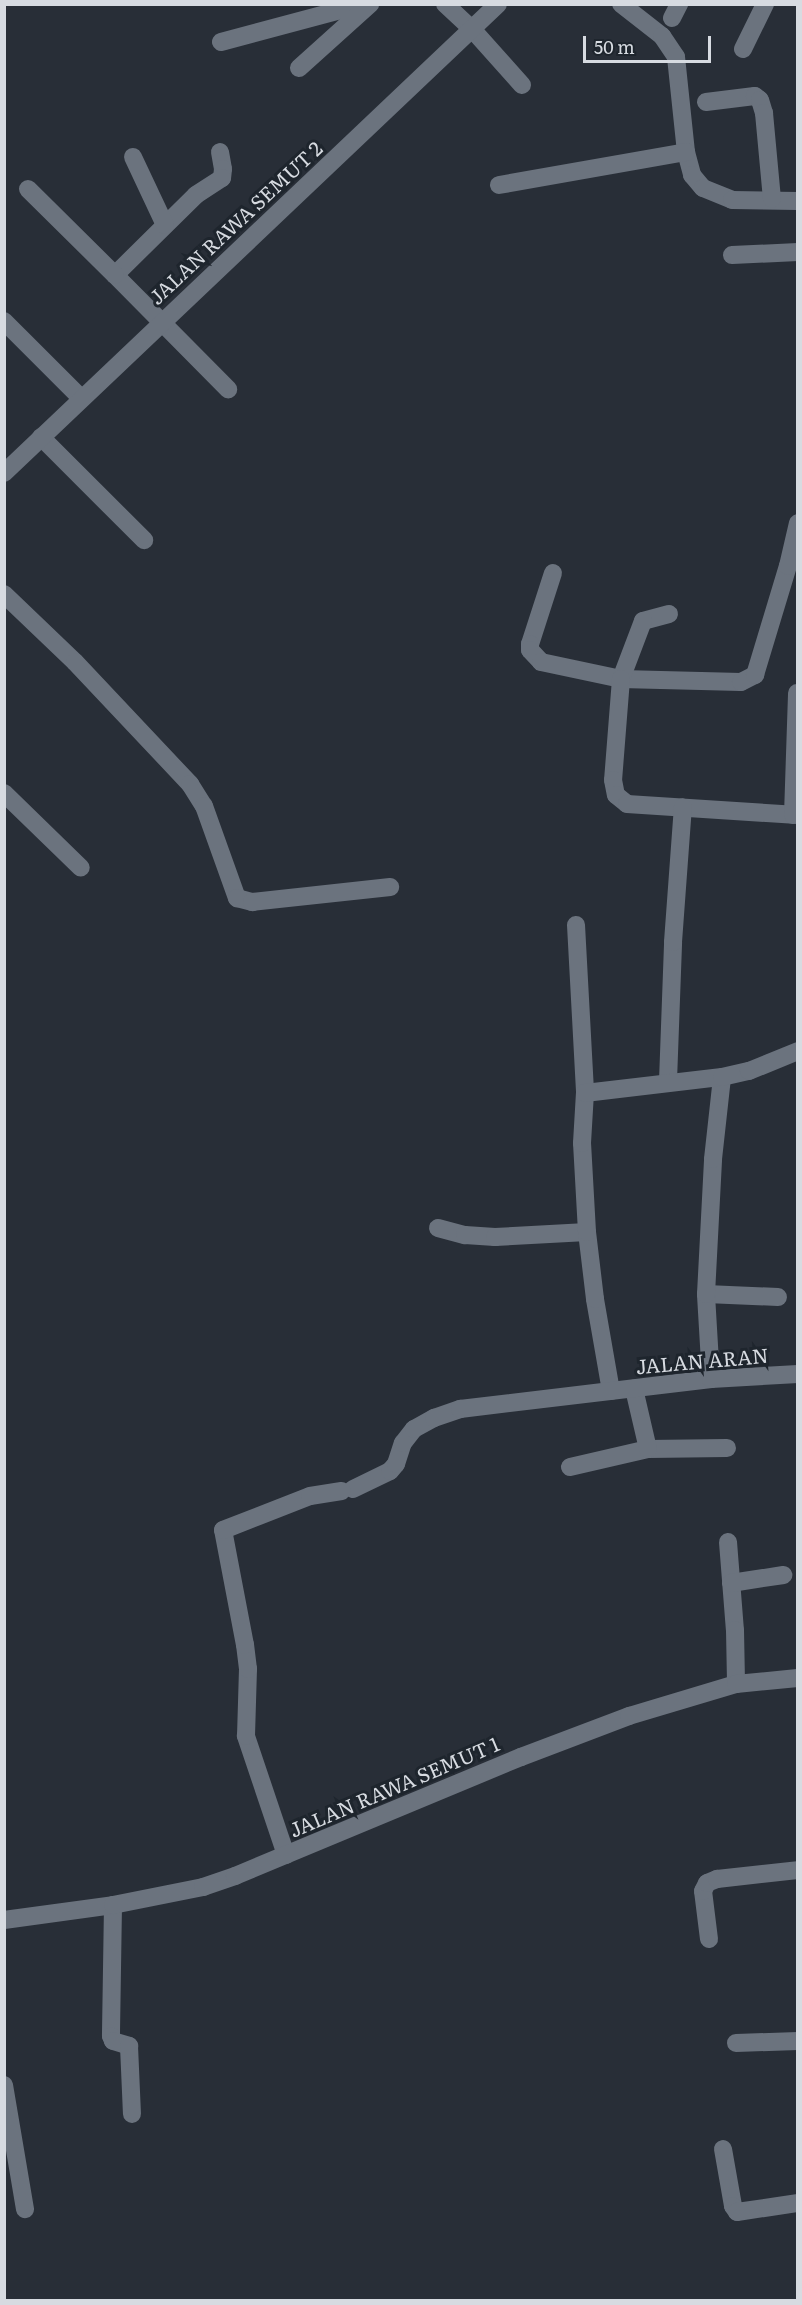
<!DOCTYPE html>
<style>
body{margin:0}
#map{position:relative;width:802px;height:2305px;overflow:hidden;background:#282e37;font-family:Literata,serif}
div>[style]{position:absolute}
.minor>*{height:18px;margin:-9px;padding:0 9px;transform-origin:9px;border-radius:9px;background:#6b737e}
span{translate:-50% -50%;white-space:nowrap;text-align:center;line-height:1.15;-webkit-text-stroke:6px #1e252d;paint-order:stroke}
.street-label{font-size:20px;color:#d7dbe1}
.frame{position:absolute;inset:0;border:6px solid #d7dbe1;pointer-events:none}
.scale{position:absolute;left:583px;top:36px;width:128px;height:27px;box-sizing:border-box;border:3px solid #d7dbe1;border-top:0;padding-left:8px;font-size:18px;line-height:21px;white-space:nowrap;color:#d7dbe1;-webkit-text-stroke:4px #1e252d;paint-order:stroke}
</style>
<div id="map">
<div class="minor">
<div style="left:445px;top:4px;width:37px;rotate:43deg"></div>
<div style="left:472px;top:29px;width:75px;rotate:48.2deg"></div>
<div style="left:621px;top:4px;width:52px;rotate:38deg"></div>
<div style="left:662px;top:36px;width:25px;rotate:56deg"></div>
<div style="left:676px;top:57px;width:96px;rotate:84deg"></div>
<div style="left:686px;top:152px;width:24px;rotate:75deg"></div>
<div style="left:692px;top:175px;width:17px;rotate:50deg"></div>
<div style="left:703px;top:188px;width:31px;rotate:22deg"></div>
<div style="left:732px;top:200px;width:66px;rotate:0.9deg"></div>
<div style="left:672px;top:18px;width:16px;rotate:-63deg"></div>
<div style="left:221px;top:42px;width:147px;rotate:-15deg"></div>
<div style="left:743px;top:49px;width:50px;rotate:-63.9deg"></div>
<div style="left:299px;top:68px;width:96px;rotate:-42deg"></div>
<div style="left:706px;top:102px;width:49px;rotate:-7deg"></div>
<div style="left:755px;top:96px;width:6px;rotate:39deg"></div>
<div style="left:760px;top:100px;width:14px;rotate:73deg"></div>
<div style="left:764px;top:113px;width:86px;rotate:84.7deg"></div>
<div style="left:220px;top:152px;width:17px;rotate:80deg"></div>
<div style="left:223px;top:169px;width:9px;rotate:96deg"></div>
<div style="left:222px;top:178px;width:31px;rotate:147deg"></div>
<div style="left:196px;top:195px;width:114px;rotate:135.4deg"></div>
<div style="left:115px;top:275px;width:161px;rotate:45.3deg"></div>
<div style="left:133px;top:157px;width:75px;rotate:64.8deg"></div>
<div style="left:499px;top:185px;width:190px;rotate:-10deg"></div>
<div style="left:28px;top:189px;width:122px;rotate:44.7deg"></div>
<div style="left:732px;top:255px;width:66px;rotate:-2.6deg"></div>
<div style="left:4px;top:321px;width:109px;rotate:45deg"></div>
<div style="left:41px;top:437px;width:146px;rotate:45deg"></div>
<div style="left:4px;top:473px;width:681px;rotate:-43.51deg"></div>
<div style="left:553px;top:573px;width:75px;rotate:107.9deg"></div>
<div style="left:530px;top:644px;width:6px;rotate:90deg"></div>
<div style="left:530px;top:650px;width:16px;rotate:47deg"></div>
<div style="left:541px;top:662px;width:82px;rotate:12deg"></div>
<div style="left:621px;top:679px;width:120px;rotate:1.4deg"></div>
<div style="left:741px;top:682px;width:16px;rotate:-27deg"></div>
<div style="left:755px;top:675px;width:114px;rotate:-73.2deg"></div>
<div style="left:788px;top:566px;width:44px;rotate:-76.9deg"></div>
<div style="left:4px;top:594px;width:98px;rotate:43.8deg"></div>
<div style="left:75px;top:662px;width:168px;rotate:46.7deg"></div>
<div style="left:190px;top:784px;width:26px;rotate:58deg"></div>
<div style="left:204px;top:806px;width:98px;rotate:70.3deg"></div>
<div style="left:237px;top:898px;width:16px;rotate:15deg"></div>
<div style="left:252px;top:902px;width:139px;rotate:-6.2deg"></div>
<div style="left:669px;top:614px;width:27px;rotate:165deg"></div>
<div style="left:643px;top:621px;width:62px;rotate:110.8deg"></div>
<div style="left:621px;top:679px;width:101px;rotate:94.5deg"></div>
<div style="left:613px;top:780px;width:15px;rotate:79deg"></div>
<div style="left:616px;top:795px;width:14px;rotate:39deg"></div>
<div style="left:627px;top:804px;width:171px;rotate:3.7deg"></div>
<div style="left:4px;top:793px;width:107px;rotate:44.2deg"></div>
<div style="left:793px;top:815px;width:122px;rotate:-88.1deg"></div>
<div style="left:576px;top:925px;width:168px;rotate:86.9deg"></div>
<div style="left:668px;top:1081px;width:139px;rotate:-87.9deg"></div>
<div style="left:673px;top:942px;width:135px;rotate:-85.8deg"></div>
<div style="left:438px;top:1228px;width:28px;rotate:15deg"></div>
<div style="left:465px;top:1235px;width:30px;rotate:4deg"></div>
<div style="left:495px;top:1237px;width:92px;rotate:-3.1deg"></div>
<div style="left:706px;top:1294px;width:72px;rotate:2.4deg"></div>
<div style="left:711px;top:1379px;width:85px;rotate:-93.4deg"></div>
<div style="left:706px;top:1294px;width:135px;rotate:-87deg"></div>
<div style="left:713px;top:1159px;width:82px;rotate:-83.7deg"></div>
<div style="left:611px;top:1391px;width:93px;rotate:-99.9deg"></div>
<div style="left:595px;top:1299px;width:67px;rotate:-96.8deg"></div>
<div style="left:587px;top:1232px;width:89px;rotate:-93.2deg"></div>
<div style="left:582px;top:1143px;width:50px;rotate:-86.6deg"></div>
<div style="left:585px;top:1093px;width:138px;rotate:-6.7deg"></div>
<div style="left:722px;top:1077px;width:28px;rotate:-13deg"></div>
<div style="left:749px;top:1071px;width:53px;rotate:-22.2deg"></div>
<div style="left:648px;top:1449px;width:79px;rotate:-0.7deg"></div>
<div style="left:570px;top:1467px;width:80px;rotate:-13deg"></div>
<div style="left:648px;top:1449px;width:62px;rotate:-103.1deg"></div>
<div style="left:353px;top:1489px;width:41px;rotate:-25.9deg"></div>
<div style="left:390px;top:1471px;width:9px;rotate:-49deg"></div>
<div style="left:396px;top:1464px;width:22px;rotate:-72deg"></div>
<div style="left:403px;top:1443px;width:18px;rotate:-52deg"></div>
<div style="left:414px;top:1429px;width:23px;rotate:-29deg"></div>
<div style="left:434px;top:1418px;width:28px;rotate:-19deg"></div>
<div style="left:460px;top:1409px;width:253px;rotate:-6.8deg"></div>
<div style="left:711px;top:1379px;width:87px;rotate:-3.3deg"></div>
<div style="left:728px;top:1542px;width:88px;rotate:85.5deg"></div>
<div style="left:735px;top:1630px;width:54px;rotate:88.9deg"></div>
<div style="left:731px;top:1583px;width:53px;rotate:-8.7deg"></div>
<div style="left:286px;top:1855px;width:126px;rotate:-108.6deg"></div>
<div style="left:246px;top:1736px;width:67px;rotate:-88.3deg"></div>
<div style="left:248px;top:1669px;width:24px;rotate:-97deg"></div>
<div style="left:245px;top:1645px;width:117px;rotate:-100.8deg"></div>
<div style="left:223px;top:1530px;width:93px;rotate:-21.3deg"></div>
<div style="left:310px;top:1496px;width:32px;rotate:-9deg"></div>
<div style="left:113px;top:1905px;width:131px;rotate:90.9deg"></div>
<div style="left:111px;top:2036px;width:5px;rotate:68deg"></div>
<div style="left:113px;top:2041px;width:17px;rotate:17deg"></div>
<div style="left:129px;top:2046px;width:68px;rotate:87.5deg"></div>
<div style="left:4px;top:1920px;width:110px;rotate:-7.8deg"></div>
<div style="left:113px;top:1905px;width:92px;rotate:-11.3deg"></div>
<div style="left:203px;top:1887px;width:34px;rotate:-19deg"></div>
<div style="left:235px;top:1876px;width:310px;rotate:-22.6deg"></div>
<div style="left:521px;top:1757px;width:116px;rotate:-20.8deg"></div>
<div style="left:629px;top:1716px;width:112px;rotate:-16.7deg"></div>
<div style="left:736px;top:1684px;width:62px;rotate:-5.5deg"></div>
<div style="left:709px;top:1939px;width:48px;rotate:-97.1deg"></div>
<div style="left:703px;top:1891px;width:9px;rotate:-63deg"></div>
<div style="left:707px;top:1883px;width:11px;rotate:-22deg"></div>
<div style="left:717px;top:1879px;width:81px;rotate:-6.3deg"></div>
<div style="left:736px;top:2043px;width:62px;rotate:-1.8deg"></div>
<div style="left:4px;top:2085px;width:126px;rotate:80.4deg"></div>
<div style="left:723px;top:2149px;width:58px;rotate:80deg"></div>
<div style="left:733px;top:2206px;width:7px;rotate:56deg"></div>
<div style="left:737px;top:2212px;width:62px;rotate:-8.4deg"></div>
</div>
<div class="street-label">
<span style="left:235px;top:222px;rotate:-43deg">JALAN RAWA SEMUT 2</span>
<span style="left:702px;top:1360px;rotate:-5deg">JALAN ARAN</span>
<span style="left:394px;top:1786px;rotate:-23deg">JALAN RAWA SEMUT 1</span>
</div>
<div class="frame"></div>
<div class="scale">50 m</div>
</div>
